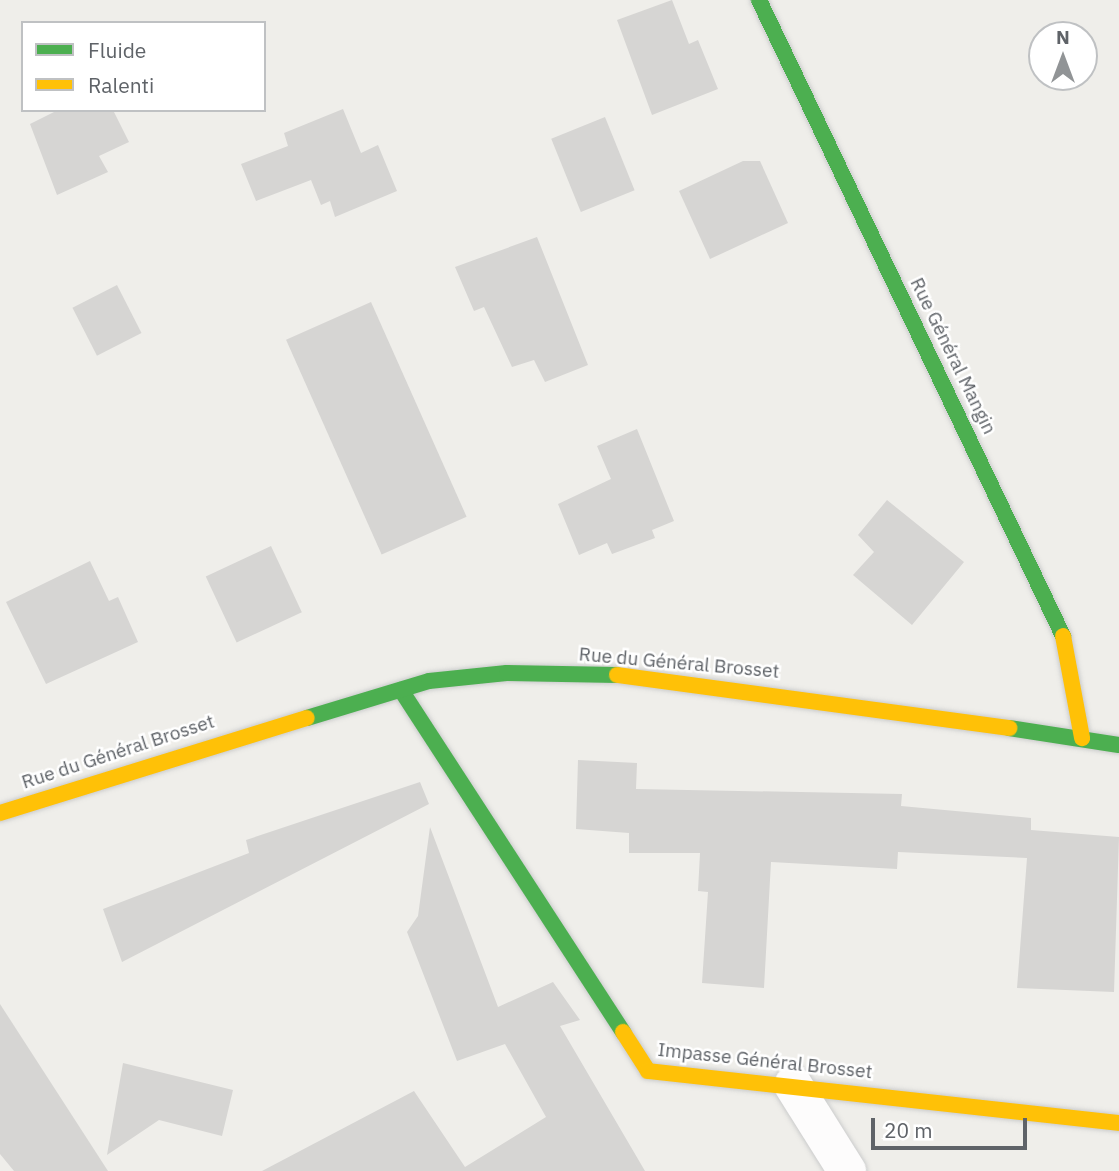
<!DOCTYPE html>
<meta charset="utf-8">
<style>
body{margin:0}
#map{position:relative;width:1119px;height:1171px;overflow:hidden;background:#efeeea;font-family:"IBM Plex Sans",sans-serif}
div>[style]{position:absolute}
.building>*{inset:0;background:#d6d5d3;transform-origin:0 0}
.roads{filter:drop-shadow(0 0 2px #cbcccc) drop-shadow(0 0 2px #cbcccc)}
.street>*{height:38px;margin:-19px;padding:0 19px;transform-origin:19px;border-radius:19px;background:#fdfcfc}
.fast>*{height:16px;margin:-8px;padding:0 8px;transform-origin:8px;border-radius:8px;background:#4caf50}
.slow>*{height:16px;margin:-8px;padding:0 8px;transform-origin:8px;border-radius:8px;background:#ffc107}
span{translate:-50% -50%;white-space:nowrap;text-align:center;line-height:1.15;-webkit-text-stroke:5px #fff;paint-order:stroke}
.street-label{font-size:19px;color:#5f6368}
.legend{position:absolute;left:21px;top:21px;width:245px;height:91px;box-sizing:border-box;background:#fff;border:2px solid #bfc1c3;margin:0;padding:9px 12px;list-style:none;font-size:21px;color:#5f6368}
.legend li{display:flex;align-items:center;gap:14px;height:35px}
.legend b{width:35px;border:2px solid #bfc1c3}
.north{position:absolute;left:1028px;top:21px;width:70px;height:70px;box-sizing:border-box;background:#fff;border:2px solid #bfc1c3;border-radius:50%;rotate:0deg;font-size:19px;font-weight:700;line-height:28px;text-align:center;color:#5f6368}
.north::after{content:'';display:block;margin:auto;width:24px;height:32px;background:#919496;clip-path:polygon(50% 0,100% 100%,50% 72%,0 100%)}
.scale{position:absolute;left:871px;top:1118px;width:156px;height:32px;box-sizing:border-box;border:4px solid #5f6368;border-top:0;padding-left:9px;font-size:21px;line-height:24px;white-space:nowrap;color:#5f6368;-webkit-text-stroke:5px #fff;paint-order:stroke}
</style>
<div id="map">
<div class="building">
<div style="clip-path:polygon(672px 0,689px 44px,698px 40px,718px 89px,652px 115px,617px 20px)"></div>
<div style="clip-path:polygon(343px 109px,361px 153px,378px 145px,397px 191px,335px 217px,330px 201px,321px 205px,311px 180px,256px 201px,241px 164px,288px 146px,284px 133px)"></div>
<div style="clip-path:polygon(58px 110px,113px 110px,129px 142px,99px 156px,108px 172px,57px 195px,30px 124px)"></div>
<div style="left:605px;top:117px;width:79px;height:58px;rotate:68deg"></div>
<div style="clip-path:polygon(743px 161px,760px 161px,788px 223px,710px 259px,679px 191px)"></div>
<div style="clip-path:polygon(537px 237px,588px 365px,545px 382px,534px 360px,512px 367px,484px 307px,474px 311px,455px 267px)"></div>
<div style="left:117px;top:285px;width:54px;height:50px;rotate:63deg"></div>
<div style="left:371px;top:302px;width:235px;height:93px;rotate:66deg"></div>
<div style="clip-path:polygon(637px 429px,674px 521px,652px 530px,655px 538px,612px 554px,607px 543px,579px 555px,558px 504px,611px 479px,597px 446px)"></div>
<div style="clip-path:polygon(887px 500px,964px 562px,912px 625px,853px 575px,874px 552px,858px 535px)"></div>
<div style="left:271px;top:546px;width:73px;height:72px;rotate:65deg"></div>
<div style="clip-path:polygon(90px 561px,109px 601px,118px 597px,138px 642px,46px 684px,6px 602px)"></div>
<div style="clip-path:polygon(578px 760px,637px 763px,636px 789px,902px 794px,901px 806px,1031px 818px,1031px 830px,1119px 837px,1114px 992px,1017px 988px,1027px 858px,898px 852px,897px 869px,771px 862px,764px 988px,702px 983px,708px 892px,698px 891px,700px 853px,629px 853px,629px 833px,576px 829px)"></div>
<div style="clip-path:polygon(420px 782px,429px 804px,122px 962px,103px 909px,249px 853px,246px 840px)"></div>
<div style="clip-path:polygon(430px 827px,498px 1007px,553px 982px,580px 1020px,560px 1026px,645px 1171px,262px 1171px,414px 1091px,465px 1167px,546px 1117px,505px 1044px,457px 1061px,407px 932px,418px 916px)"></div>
<div style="clip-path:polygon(0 1004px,108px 1171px,14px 1171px,0 1154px)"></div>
<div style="clip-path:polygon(123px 1063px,233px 1090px,222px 1136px,159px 1120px,107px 1155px)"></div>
</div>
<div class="roads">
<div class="street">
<div style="left:793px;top:1085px;width:102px;rotate:57.9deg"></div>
</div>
<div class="fast">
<div style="left:759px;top:0;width:705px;rotate:64.45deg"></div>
<div style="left:401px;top:690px;width:408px;rotate:57deg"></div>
<div style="left:307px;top:718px;width:127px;rotate:-16.9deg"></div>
<div style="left:429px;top:681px;width:78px;rotate:-5.9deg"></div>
<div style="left:507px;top:673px;width:110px;rotate:1deg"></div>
<div style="left:1009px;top:728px;width:111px;rotate:8.8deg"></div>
</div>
<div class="slow">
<div style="left:1063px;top:636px;width:104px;rotate:79.4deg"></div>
<div style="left:617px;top:675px;width:396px;rotate:7.7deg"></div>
<div style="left:0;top:813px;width:321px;rotate:-17.2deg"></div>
<div style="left:623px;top:1032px;width:46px;rotate:57.3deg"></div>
<div style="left:648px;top:1071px;width:474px;rotate:6.3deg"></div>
</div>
</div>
<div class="street-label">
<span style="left:953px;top:356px;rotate:64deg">Rue Général Mangin</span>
<span style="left:679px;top:663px;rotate:5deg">Rue du Général Brosset</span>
<span style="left:118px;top:752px;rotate:-18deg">Rue du Général Brosset</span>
<span style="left:765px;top:1061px;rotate:6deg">Impasse Général Brosset</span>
</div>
<ul class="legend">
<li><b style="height:9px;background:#4caf50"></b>Fluide</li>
<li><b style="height:9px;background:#ffc107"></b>Ralenti</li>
</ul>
<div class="north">N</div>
<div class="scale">20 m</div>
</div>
